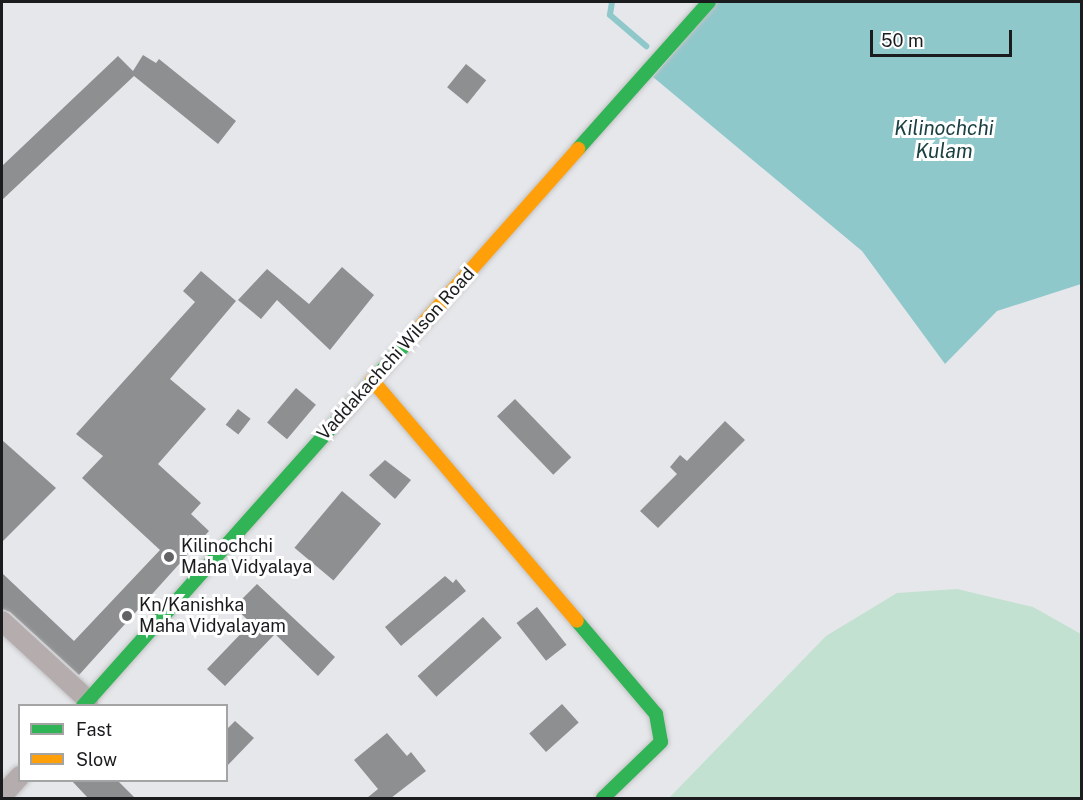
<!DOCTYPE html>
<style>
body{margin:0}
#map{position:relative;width:1083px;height:800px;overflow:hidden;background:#e6e7ea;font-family:"Public Sans",sans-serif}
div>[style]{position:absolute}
.green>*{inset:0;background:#c2e1d0}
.water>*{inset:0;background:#8fc8cb}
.stream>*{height:6px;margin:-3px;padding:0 3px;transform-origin:3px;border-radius:3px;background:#8fc8cb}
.building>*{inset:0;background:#8e8f91;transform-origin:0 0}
.roads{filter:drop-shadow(0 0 2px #c2c2c4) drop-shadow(0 0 2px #c2c2c4)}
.street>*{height:20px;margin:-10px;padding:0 10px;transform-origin:10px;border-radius:10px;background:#b5acad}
.fast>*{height:14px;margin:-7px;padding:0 7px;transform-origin:7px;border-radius:7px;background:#30b455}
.slow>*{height:14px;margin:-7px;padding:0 7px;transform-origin:7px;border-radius:7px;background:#ff9f0a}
.dots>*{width:16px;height:16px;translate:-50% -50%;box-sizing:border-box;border:3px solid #fff;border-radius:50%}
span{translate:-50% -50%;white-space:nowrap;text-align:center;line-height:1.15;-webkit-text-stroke:6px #fff;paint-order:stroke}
.street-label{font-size:18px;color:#1b1c1e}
.poi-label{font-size:18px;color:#1b1c1e}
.left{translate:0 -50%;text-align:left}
.water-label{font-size:20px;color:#1a4042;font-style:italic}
.frame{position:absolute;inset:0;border:3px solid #1b1c1e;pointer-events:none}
.legend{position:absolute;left:18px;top:704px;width:210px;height:78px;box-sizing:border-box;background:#fff;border:2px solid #a4a4a5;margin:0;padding:8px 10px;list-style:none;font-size:18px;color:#1b1c1e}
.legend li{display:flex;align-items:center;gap:12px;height:30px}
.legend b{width:30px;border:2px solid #a4a4a5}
.scale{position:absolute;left:870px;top:30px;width:142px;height:27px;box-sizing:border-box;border:3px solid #1b1c1e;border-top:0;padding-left:8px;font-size:18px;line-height:21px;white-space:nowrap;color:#1b1c1e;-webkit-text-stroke:4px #fff;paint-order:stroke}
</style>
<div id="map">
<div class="green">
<div style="clip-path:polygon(957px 589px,1033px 607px,1081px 634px,1081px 798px,669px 798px,826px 636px,897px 593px)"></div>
</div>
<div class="water">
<div style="clip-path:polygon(718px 2px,1081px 2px,1081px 284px,997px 311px,945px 364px,862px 251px,653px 77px)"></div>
</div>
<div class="stream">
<div style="left:612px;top:2px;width:13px;rotate:99deg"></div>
<div style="left:610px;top:15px;width:48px;rotate:40.7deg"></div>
</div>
<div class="building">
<div style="clip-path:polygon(143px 55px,156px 63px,159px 59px,236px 121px,218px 144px,134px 76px,2px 200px,2px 166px,118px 56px,133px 71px)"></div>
<div style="left:466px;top:64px;width:26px;height:30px;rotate:39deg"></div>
<div style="clip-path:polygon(342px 267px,374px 295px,330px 350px,277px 300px,261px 319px,238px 300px,267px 269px,309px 304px)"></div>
<div style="clip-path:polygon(201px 271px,236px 301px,170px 379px,206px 409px,158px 464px,201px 503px,191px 514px,209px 531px,79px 675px,10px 612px,2px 609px,2px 573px,74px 641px,160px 550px,82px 478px,103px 456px,76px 434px,195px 302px,183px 291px)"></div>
<div style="left:296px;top:388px;width:26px;height:45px;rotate:40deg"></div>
<div style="left:515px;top:399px;width:81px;height:25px;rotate:46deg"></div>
<div style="left:238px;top:409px;width:16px;height:20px;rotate:38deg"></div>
<div style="clip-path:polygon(725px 421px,745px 440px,658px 528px,640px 511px,677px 474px,670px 467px,680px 455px,687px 461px)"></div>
<div style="clip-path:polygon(2px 440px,56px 488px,2px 542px)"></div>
<div style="clip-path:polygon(385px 460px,411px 480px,395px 499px,369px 475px)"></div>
<div style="left:342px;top:491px;width:51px;height:74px;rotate:40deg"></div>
<div style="clip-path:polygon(445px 576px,453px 583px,456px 579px,466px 591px,401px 646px,385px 627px)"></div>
<div style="clip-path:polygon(257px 584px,335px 657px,318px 676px,275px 634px,225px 686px,207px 669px,251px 623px,234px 607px)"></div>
<div style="left:537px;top:607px;width:48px;height:26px;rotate:52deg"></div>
<div style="left:483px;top:617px;width:28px;height:88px;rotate:48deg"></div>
<div style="left:562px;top:704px;width:25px;height:44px;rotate:48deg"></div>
<div style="clip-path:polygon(235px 721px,254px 738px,226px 767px,226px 730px)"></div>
<div style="clip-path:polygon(387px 733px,407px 756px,411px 752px,426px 771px,391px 798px,367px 798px,378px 789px,354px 760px)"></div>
<div style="clip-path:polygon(71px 780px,117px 780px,135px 798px,88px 798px)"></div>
</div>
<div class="roads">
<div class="street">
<div style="left:2px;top:621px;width:117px;rotate:42.6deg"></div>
<div style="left:2px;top:796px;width:27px;rotate:-48deg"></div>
</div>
<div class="fast">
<div style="left:578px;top:149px;width:197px;rotate:-48.3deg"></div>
<div style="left:577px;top:621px;width:122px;rotate:49.7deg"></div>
<div style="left:656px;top:714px;width:28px;rotate:80deg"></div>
<div style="left:661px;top:742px;width:81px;rotate:136deg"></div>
<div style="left:83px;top:706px;width:497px;rotate:-48.3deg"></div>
</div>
<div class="slow">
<div style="left:413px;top:335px;width:249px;rotate:-48.4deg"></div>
<div style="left:372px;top:380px;width:316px;rotate:49.6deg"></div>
</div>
</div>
<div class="dots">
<div style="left:169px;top:557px;background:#626365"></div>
<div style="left:127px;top:616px;background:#626365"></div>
</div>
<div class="street-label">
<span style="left:396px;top:354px;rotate:-48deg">Vaddakachchi Wilson Road</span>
</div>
<div class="poi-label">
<span class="left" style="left:181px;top:557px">Kilinochchi<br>Maha Vidyalaya</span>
<span class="left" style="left:139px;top:616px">Kn/Kanishka<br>Maha Vidyalayam</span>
</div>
<div class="water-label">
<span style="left:944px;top:140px">Kilinochchi<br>Kulam</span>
</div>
<div class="frame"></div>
<ul class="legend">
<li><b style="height:8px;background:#30b455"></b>Fast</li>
<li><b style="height:8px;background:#ff9f0a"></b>Slow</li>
</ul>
<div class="scale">50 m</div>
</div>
